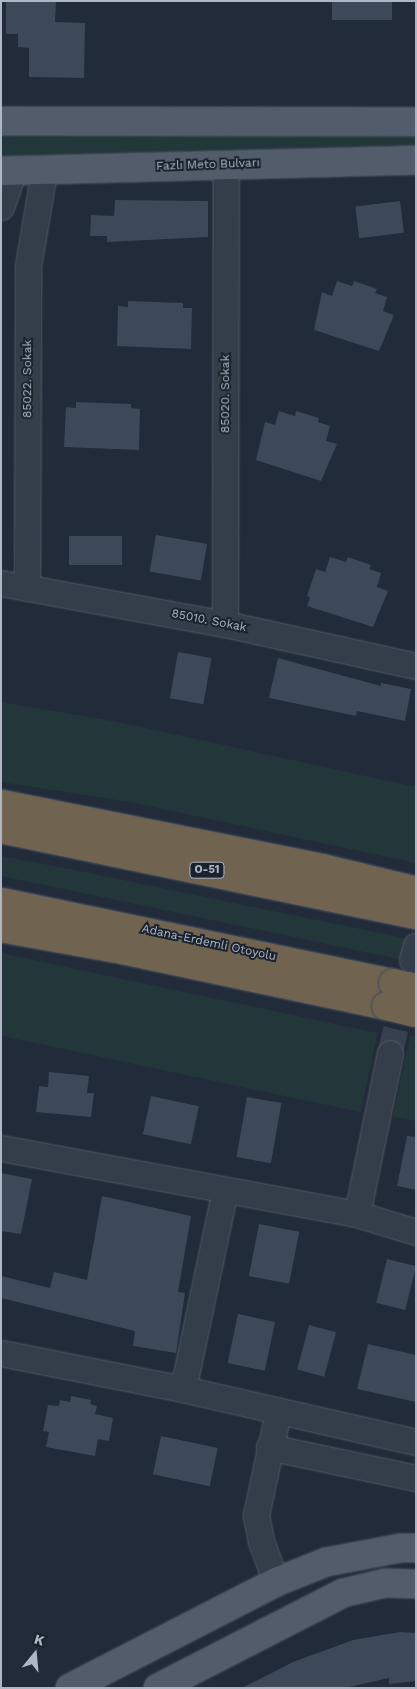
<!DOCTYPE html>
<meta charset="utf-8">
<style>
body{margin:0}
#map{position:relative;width:417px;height:1689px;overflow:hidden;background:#212b39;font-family:"Work Sans",sans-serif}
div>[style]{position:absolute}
.green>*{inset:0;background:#23373a;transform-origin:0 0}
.building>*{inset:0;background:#3d4959;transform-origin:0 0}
.minor-tunnel>*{height:25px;margin-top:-12.5px;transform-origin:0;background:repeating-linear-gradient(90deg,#36404e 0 25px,transparent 0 37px)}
.roads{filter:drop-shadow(0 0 1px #525a67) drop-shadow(0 0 1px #525a67)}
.minor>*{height:25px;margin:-12.5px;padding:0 12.5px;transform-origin:12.5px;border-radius:12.5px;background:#343d4a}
.major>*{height:28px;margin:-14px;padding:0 14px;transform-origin:14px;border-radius:14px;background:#525c6a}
.highway>*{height:28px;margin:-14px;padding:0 14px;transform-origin:14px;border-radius:14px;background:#706451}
.bridges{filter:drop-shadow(0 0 1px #3f4754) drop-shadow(0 0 1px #3f4754)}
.highway-bridge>*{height:28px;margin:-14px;padding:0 14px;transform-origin:14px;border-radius:14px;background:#706451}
span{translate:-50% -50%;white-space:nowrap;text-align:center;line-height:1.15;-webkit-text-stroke:4px #1a222e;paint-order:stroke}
.shield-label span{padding:1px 4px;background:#1a222e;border:1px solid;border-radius:4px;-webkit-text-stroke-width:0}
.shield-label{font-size:11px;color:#afb7c6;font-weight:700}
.street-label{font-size:12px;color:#afb7c6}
.frame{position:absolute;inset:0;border:2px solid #afb7c6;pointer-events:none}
.north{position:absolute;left:10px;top:1629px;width:50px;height:50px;-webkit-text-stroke:4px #1a222e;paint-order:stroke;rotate:17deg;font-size:14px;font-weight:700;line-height:20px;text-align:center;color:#afb7c6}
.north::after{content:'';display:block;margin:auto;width:18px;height:22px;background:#afb7c6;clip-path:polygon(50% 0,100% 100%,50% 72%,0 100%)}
</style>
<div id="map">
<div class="green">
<div style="clip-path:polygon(1px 132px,416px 137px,416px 148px,1px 157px)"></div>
<div style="clip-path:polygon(1px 702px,118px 722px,416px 787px,416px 863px,130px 802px,1px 782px)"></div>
<div style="clip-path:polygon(1px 856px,70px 869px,409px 939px,403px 960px,1px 876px)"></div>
<div style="left:1px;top:953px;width:385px;height:81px;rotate:12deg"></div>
<div style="clip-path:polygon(410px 1035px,416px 1036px,416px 1121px,393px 1117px)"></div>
</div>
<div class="building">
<div style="clip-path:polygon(6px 1px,56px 1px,55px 22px,85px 23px,84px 78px,29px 77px,29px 48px,18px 47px,18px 34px,6px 34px)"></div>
<div style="left:332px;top:1px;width:60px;height:19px"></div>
<div style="clip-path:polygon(115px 200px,208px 201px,208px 237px,107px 242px,107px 236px,90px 236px,91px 215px,114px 216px)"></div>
<div style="left:400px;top:201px;width:32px;height:45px;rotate:83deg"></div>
<div style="clip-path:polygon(337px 281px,352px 286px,354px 281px,377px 289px,375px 293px,387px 297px,383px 311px,394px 315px,379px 351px,314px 330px,322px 292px,332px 296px)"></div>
<div style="clip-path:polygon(128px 301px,183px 303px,183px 308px,192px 308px,191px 349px,117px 346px,118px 306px,128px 307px)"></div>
<div style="clip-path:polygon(76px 402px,131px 404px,131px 408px,140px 409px,139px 450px,64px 447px,66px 407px,76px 408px)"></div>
<div style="clip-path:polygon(279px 411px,295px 416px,296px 411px,319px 418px,318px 422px,330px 426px,326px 441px,337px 444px,321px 481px,256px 460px,265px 422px,275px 425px)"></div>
<div style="left:156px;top:535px;width:52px;height:37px;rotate:10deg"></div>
<div style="left:69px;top:536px;width:53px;height:29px"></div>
<div style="clip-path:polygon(330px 557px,346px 562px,348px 557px,371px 565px,369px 569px,381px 573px,377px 587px,388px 591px,373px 627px,307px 606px,310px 597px,307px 596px,316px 569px,325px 572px)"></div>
<div style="left:178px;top:652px;width:34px;height:47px;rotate:10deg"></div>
<div style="clip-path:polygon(278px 658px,381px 686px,381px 683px,411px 689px,405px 721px,357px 711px,356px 716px,269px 698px)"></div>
<div style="clip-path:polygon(49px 1072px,89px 1076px,87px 1093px,94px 1093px,91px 1117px,36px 1112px,39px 1086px,48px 1087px)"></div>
<div style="left:151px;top:1096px;width:49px;height:39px;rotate:12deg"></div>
<div style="left:247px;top:1097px;width:35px;height:61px;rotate:10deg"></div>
<div style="clip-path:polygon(407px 1136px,416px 1137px,416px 1190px,397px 1186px)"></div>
<div style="clip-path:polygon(1px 1173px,32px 1179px,21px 1234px,1px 1231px)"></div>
<div style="clip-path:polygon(102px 1196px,191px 1216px,178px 1292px,185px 1293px,176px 1353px,133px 1346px,135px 1331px,1px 1298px,1px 1276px,50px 1288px,54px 1272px,87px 1280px)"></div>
<div style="left:259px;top:1224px;width:41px;height:53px;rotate:11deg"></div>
<div style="left:387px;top:1259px;width:30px;height:45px;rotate:14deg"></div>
<div style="left:238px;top:1314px;width:38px;height:50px;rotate:12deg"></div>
<div style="left:309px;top:1325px;width:28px;height:46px;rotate:15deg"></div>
<div style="clip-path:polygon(368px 1344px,416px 1355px,416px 1402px,357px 1389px)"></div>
<div style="clip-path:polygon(71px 1396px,91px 1400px,90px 1404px,97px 1406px,95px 1414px,113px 1418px,109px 1441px,98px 1439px,95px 1456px,46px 1447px,49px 1432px,43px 1431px,48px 1405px,59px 1406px,60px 1400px,70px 1402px)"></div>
<div style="left:161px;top:1436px;width:58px;height:39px;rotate:12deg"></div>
<div style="clip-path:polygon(400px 1632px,416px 1633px,416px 1681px,389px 1684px,389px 1678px,345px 1688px,242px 1688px,293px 1662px,353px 1640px)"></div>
</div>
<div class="minor-tunnel">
<div style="left:390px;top:1053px;width:65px;rotate:-76.6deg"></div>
</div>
<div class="roads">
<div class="minor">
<div style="left:1px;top:207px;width:37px;rotate:-71deg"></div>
<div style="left:1px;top:583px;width:228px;rotate:10.4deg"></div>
<div style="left:225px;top:624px;width:196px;rotate:12.4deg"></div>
<div style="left:27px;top:588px;width:322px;rotate:-89.8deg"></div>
<div style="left:28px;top:266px;width:96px;rotate:-80.4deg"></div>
<div style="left:225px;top:624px;width:460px;rotate:-89.9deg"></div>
<div style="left:412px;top:960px;width:15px;rotate:-74deg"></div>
<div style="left:1px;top:1148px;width:362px;rotate:10.5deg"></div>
<div style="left:357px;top:1214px;width:62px;rotate:17deg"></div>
<div style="left:357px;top:1214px;width:164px;rotate:-78.4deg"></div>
<div style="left:1px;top:1353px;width:186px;rotate:11.2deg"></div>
<div style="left:183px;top:1389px;width:239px;rotate:12.8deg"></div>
<div style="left:183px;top:1389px;width:203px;rotate:-78.1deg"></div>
<div style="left:269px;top:1447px;width:150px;rotate:11.9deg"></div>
<div style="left:276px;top:1582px;width:44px;rotate:-110.1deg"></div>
<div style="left:261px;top:1541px;width:26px;rotate:-101deg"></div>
<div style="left:256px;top:1515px;width:105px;rotate:-77.9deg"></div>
</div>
<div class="major">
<div style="left:1px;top:121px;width:415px;rotate:0.1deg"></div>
<div style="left:1px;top:171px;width:415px;rotate:-1.5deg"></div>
<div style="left:70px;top:1688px;width:232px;rotate:-27.2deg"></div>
<div style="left:276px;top:1582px;width:54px;rotate:-21.8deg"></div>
<div style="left:326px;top:1562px;width:76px;rotate:-10.6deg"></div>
<div style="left:401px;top:1548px;width:15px"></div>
<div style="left:158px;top:1688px;width:208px;rotate:-27.2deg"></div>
<div style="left:343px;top:1593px;width:43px;rotate:-13.4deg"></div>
<div style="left:385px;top:1583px;width:31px;rotate:2deg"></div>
</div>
<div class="highway">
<div style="left:1px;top:804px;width:327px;rotate:11.3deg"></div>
<div style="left:322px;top:868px;width:97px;rotate:13.7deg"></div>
<div style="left:1px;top:829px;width:424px;rotate:11.7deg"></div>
<div style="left:1px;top:902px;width:400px;rotate:11.7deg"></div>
<div style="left:1px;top:928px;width:124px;rotate:10.2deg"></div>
<div style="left:123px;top:950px;width:269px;rotate:12deg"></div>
</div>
</div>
<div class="bridges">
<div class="highway-bridge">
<div style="left:393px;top:983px;width:24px;rotate:12deg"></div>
<div style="left:386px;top:1006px;width:29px;rotate:14deg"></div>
</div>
</div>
<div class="shield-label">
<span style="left:207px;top:870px">O-51</span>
</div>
<div class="street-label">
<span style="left:208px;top:165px;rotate:-2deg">Fazlı Meto Bulvarı</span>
<span style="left:28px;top:379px;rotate:-90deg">85022. Sokak</span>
<span style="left:226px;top:394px;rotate:-90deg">85020. Sokak</span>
<span style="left:209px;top:621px;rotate:11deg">85010. Sokak</span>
<span style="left:209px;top:943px;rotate:12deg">Adana-Erdemli Otoyolu</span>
</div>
<div class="frame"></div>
<div class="north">K</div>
</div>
